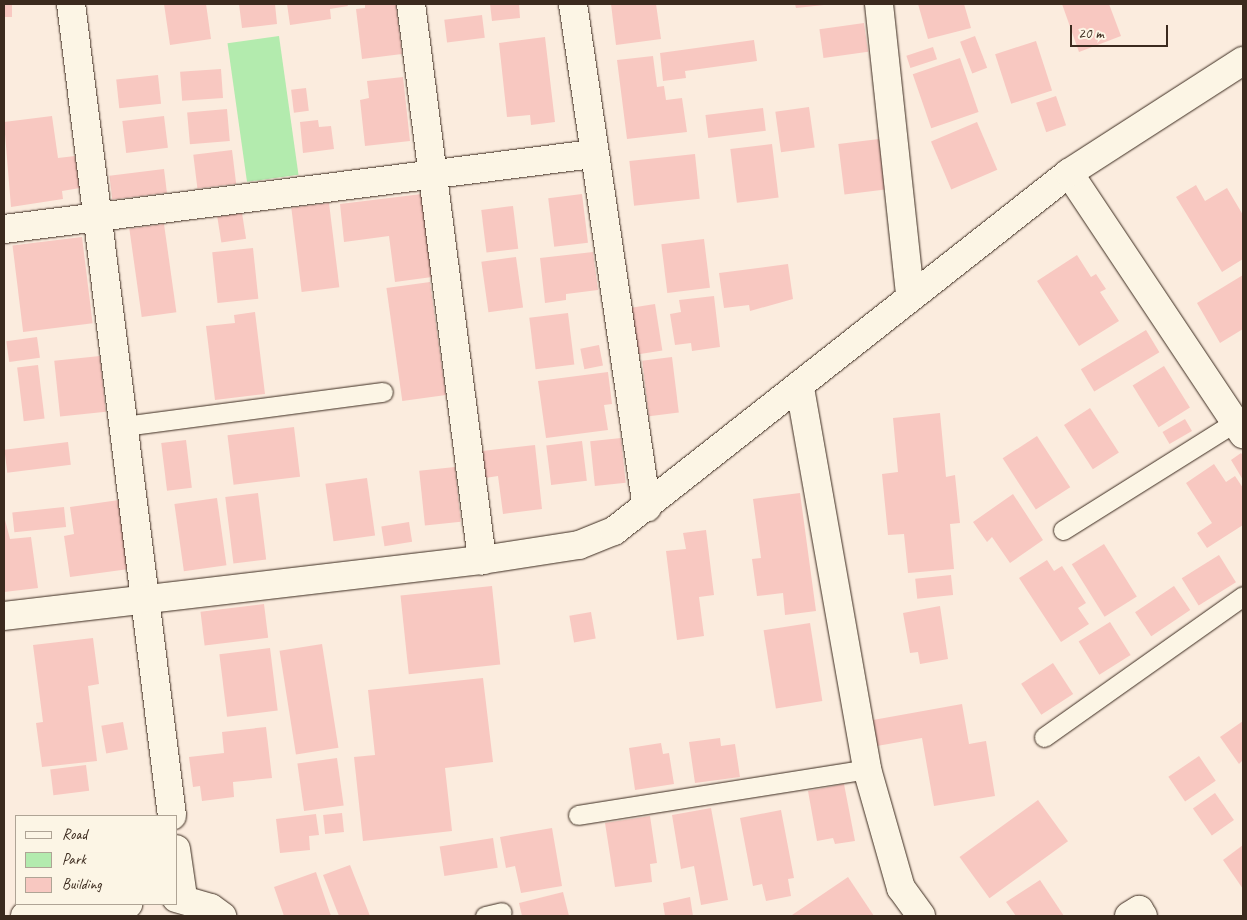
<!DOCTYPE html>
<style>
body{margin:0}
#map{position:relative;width:1247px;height:920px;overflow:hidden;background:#fbecde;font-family:Caveat,sans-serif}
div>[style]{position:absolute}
.green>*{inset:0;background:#b3ebae;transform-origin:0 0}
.building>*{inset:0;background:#f8c8c1;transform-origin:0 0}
.roads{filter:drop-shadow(0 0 1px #3b2a1e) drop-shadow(0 0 1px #3b2a1e)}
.service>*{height:19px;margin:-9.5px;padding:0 9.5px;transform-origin:9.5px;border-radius:9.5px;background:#fcf5e5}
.minor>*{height:28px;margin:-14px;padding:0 14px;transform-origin:14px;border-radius:14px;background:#fcf5e5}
.tertiary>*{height:28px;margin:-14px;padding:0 14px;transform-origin:14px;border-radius:14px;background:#fcf5e5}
.primary>*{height:28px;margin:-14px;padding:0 14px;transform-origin:14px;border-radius:14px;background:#fcf5e5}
span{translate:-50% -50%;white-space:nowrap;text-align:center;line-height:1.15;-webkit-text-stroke:4px #fcf5e5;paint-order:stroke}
.frame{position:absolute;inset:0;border:5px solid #3b2a1e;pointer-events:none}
.legend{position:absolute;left:15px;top:815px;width:162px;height:90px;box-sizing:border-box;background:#fcf5e5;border:1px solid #afa495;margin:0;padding:6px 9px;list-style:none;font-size:15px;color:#3b2a1e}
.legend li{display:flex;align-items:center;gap:10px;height:25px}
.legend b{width:25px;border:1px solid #afa495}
.scale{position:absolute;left:1070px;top:25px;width:98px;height:22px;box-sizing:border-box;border:2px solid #3b2a1e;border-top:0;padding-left:6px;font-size:15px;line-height:18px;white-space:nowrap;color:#3b2a1e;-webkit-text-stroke:4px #fcf5e5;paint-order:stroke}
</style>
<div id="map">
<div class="green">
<div style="left:279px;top:36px;width:140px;height:52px;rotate:82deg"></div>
</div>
<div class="building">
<div style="left:4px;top:4px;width:8px;height:13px"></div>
<div style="clip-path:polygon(164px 4px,206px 4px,211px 39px,170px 45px)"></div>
<div style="clip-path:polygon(239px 4px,275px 4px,277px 24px,242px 28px)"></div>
<div style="clip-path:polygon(287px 4px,347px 4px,348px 6px,330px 9px,331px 19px,290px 25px)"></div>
<div style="clip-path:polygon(365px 4px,396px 4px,402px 54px,362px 59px,356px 9px,365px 8px)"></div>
<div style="clip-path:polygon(490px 4px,519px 4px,520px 18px,492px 21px)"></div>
<div style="clip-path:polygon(611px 4px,656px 4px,661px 39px,616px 45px)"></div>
<div style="clip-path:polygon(795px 4px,824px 4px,824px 5px,796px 8px)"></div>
<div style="clip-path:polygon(918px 4px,964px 4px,971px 28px,928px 39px)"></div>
<div style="clip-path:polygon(1062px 4px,1109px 4px,1121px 36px,1079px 52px)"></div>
<div style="left:482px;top:15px;width:23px;height:38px;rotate:83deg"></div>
<div style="left:864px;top:23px;width:29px;height:45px;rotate:82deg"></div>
<div style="left:975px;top:36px;width:34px;height:16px;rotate:69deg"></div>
<div style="clip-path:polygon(545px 37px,555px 122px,531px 125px,530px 115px,507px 117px,499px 43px)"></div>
<div style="clip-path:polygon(754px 40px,757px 61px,685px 71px,686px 78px,663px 81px,660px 53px)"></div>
<div style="left:1036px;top:41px;width:52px;height:43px;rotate:72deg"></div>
<div style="left:933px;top:47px;width:13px;height:28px;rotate:72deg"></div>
<div style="clip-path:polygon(653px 56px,657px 87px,664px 86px,666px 100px,682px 98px,687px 132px,627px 139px,617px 60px)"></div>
<div style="left:960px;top:58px;width:57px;height:50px;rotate:71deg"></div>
<div style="left:221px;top:69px;width:29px;height:41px;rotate:86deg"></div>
<div style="left:158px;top:75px;width:29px;height:42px;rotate:84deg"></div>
<div style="clip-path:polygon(403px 77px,410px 141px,365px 146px,360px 100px,369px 98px,367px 81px)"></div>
<div style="left:306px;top:88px;width:23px;height:15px;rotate:83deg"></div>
<div style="left:1056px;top:96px;width:31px;height:21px;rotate:71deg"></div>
<div style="left:809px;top:107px;width:41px;height:34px;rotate:82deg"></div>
<div style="left:763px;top:108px;width:23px;height:58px;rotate:83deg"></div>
<div style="left:227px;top:109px;width:32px;height:40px;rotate:85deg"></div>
<div style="clip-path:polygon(52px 116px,58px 158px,75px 156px,80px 188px,62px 191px,63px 199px,11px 207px,4px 122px)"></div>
<div style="left:164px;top:116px;width:32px;height:42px;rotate:83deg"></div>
<div style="clip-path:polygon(318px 120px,319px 127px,331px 126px,334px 149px,303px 153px,300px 122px)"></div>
<div style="left:977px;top:122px;width:52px;height:50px;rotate:67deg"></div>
<div style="left:879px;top:139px;width:51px;height:41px;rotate:83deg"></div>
<div style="left:772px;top:144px;width:54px;height:42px;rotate:83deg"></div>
<div style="left:232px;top:150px;width:34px;height:39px;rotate:83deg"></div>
<div style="left:695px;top:154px;width:45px;height:66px;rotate:84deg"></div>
<div style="left:164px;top:169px;width:24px;height:55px;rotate:83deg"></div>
<div style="clip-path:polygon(1196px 185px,1205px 201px,1227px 188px,1243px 215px,1243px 259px,1222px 272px,1176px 197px)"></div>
<div style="clip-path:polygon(422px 194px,432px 277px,395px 282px,389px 236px,344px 242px,340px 204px)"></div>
<div style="left:582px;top:194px;width:49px;height:34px;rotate:83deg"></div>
<div style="left:329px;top:203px;width:85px;height:38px;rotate:83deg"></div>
<div style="left:513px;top:206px;width:43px;height:32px;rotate:83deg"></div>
<div style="left:242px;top:213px;width:26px;height:25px;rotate:81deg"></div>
<div style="left:164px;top:224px;width:89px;height:35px;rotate:82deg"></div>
<div style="left:82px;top:237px;width:87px;height:70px;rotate:83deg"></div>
<div style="left:704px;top:239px;width:49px;height:43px;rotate:83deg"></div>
<div style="left:253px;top:248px;width:51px;height:41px;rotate:84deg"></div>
<div style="clip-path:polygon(593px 252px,598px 290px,566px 294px,566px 300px,545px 303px,540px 258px)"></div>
<div style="clip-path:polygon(1077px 255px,1091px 277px,1096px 274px,1106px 289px,1100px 292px,1119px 321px,1079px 346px,1037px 281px)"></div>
<div style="left:516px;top:257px;width:51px;height:35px;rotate:82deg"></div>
<div style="clip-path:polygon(788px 264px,793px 299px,750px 311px,749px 305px,724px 308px,719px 273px)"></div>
<div style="clip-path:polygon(1243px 275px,1243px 329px,1220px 343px,1197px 303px)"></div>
<div style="left:430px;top:282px;width:114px;height:44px;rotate:82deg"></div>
<div style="clip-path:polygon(714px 296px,720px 347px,692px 351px,691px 343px,675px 345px,670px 314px,681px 312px,679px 300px)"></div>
<div style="left:655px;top:304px;width:47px;height:24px;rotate:81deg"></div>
<div style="clip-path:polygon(255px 312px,265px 394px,215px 400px,206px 326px,235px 323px,234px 315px)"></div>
<div style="left:568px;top:313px;width:52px;height:39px;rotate:83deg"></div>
<div style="left:1146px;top:330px;width:26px;height:76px;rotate:59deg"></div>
<div style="left:37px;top:337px;width:21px;height:31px;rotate:82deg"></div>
<div style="left:599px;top:345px;width:21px;height:19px;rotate:79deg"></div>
<div style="left:100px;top:356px;width:56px;height:46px;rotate:84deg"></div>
<div style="left:672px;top:357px;width:56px;height:30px;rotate:83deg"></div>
<div style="left:38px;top:365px;width:54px;height:21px;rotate:83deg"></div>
<div style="left:1164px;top:366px;width:49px;height:37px;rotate:58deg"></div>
<div style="clip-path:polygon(608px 372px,612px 404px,604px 405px,608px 430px,546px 438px,538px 381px)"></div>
<div style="left:1090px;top:408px;width:53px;height:31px;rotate:57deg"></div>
<div style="clip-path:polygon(940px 413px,946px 477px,955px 475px,960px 523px,950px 524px,954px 569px,908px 573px,904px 534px,888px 535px,882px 474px,898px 472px,893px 418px)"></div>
<div style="left:1185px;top:419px;width:14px;height:26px;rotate:60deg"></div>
<div style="left:294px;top:427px;width:50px;height:67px;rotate:83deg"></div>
<div style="left:1037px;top:436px;width:61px;height:41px;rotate:57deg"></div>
<div style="left:621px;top:438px;width:45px;height:31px;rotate:84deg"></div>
<div style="left:186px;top:440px;width:48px;height:25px;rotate:83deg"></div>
<div style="left:582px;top:441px;width:40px;height:36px;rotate:83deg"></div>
<div style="left:68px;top:442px;width:23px;height:64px;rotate:83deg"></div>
<div style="clip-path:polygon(535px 445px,542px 509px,503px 514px,498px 476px,485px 478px,482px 451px)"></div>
<div style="clip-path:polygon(1241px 453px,1243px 456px,1243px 480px,1231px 460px)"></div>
<div style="clip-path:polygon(1214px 464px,1226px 482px,1235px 476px,1243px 488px,1243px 525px,1207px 548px,1197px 533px,1212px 523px,1186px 483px)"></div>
<div style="left:455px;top:467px;width:55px;height:36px;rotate:84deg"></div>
<div style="left:367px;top:478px;width:58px;height:42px;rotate:82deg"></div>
<div style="left:258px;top:493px;width:67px;height:33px;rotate:83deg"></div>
<div style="clip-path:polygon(800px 493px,816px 611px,785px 615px,783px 593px,757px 596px,752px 559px,761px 558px,753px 499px)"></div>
<div style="clip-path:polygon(1013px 494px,1043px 540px,1010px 563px,992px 537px,987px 542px,973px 522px)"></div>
<div style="left:217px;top:498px;width:68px;height:43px;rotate:82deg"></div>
<div style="clip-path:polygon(119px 500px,129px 569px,70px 577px,64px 536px,74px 534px,70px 507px)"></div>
<div style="left:64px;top:507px;width:20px;height:52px;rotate:84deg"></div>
<div style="clip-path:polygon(4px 516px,10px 539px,31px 537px,38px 588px,4px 592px)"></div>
<div style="left:409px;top:522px;width:20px;height:28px;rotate:81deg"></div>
<div style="clip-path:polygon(706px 530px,714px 595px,699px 597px,704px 636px,677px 640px,666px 551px,686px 549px,683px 533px)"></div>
<div style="left:1104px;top:544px;width:62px;height:38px;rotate:58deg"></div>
<div style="left:1219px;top:555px;width:32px;height:44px;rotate:58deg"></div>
<div style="clip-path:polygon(1047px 560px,1054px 571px,1062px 566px,1086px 603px,1078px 608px,1089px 624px,1061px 642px,1019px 578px)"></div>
<div style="left:951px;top:575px;width:20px;height:36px;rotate:84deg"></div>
<div style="left:492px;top:586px;width:79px;height:92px;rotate:84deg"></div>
<div style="left:1174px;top:586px;width:29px;height:47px;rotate:56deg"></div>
<div style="left:264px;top:604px;width:34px;height:64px;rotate:83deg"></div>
<div style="clip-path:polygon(940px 606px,948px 659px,920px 664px,918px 652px,910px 653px,903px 613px)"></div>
<div style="left:591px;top:612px;width:27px;height:22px;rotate:80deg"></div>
<div style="left:1110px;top:622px;width:39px;height:37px;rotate:58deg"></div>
<div style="left:810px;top:623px;width:79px;height:47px;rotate:81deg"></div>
<div style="clip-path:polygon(93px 638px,99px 684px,88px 686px,97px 761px,42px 767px,36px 723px,43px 722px,33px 645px)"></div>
<div style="left:322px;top:644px;width:105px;height:43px;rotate:81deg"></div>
<div style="left:270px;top:648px;width:63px;height:51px;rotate:83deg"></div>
<div style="left:1053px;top:663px;width:37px;height:38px;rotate:57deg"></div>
<div style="clip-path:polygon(483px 678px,493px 762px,445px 768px,452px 831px,363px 841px,354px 757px,375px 755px,368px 690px)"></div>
<div style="clip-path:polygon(962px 704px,969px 744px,986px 741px,995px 796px,934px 806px,922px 738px,877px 746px,873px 720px)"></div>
<div style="clip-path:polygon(1243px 721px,1243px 760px,1239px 764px,1220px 737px)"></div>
<div style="left:123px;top:722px;width:28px;height:22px;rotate:80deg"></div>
<div style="clip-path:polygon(266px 727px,272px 778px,233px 782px,234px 797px,202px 801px,200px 786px,193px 787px,189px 757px,224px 753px,222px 732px)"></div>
<div style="clip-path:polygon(720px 738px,721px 746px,735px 744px,740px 777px,695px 783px,689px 742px)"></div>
<div style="clip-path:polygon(661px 743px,663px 754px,669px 753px,674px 784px,635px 790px,629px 748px)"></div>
<div style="left:1199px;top:756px;width:30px;height:37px;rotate:56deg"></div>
<div style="left:337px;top:758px;width:48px;height:40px;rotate:82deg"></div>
<div style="left:86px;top:765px;width:26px;height:36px;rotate:83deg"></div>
<div style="clip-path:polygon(844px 784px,855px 841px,835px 844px,833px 838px,817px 841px,808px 791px)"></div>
<div style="left:1215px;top:793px;width:33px;height:27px;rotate:55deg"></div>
<div style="left:1038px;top:800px;width:51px;height:97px;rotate:54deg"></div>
<div style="clip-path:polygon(711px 808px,728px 900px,701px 905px,694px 866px,681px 869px,672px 815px)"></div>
<div style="clip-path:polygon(781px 810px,794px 878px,788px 879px,791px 896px,766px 901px,762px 884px,753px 886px,740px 818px)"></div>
<div style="left:342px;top:813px;width:19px;height:19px;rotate:84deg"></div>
<div style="clip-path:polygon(316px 814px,319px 835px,309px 836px,310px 850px,280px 853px,276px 819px)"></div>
<div style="clip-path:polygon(650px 816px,657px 863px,650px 864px,652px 882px,615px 887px,605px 823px)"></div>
<div style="clip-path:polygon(552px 828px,562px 886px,521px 893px,515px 866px,506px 868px,500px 837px)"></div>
<div style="left:493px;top:838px;width:30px;height:54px;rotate:81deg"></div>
<div style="clip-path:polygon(1243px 845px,1243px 889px,1223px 860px)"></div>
<div style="clip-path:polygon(350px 865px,370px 916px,339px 916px,323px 875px)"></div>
<div style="clip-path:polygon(316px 872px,331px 916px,284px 916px,274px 887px)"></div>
<div style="clip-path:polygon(848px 877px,874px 916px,793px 916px,792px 915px)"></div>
<div style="clip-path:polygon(1040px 880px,1064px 916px,1016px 916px,1006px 902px)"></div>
<div style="clip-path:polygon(563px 892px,569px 916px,522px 916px,519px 903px)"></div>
<div style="clip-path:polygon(690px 897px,693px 916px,665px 916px,663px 903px)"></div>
</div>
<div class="roads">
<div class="service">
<div style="left:124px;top:426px;width:261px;rotate:-7.5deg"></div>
<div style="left:1063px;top:530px;width:203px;rotate:-32.1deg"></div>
<div style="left:1044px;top:737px;width:244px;rotate:-35.3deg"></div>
<div style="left:578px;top:815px;width:293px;rotate:-9deg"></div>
<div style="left:485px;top:916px;width:17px;rotate:-13deg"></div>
</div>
<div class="minor">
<div style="left:71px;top:4px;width:818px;rotate:82.91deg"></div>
<div style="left:411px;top:4px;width:561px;rotate:82.72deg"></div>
<div style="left:573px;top:4px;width:509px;rotate:81.65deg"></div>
<div style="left:879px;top:4px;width:294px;rotate:83.9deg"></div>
<div style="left:1069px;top:173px;width:314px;rotate:56.3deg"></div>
<div style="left:4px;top:229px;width:594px;rotate:-7.26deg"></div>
<div style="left:800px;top:388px;width:387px;rotate:80deg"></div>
<div style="left:867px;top:769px;width:124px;rotate:74.1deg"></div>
<div style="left:901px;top:888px;width:34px;rotate:54deg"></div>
<div style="left:176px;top:849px;width:49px;rotate:81.7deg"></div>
<div style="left:1129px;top:916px;width:12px;rotate:-31deg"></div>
<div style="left:1139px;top:910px;width:7px;rotate:56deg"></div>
</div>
<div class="tertiary">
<div style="left:4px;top:616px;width:481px;rotate:-6.7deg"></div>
<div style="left:482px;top:560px;width:98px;rotate:-8.8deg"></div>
<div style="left:579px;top:545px;width:38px;rotate:-22deg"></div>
<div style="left:614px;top:531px;width:579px;rotate:-38.2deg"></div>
<div style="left:1069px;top:173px;width:207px;rotate:-32.8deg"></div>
</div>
<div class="primary">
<div style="left:176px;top:898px;width:36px;rotate:16deg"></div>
<div style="left:211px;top:908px;width:14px;rotate:36deg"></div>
<div style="left:25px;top:916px;width:104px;rotate:-6.6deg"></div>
</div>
</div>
<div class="frame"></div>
<ul class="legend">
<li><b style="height:6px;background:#fcf5e5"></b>Road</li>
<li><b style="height:14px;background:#b3ebae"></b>Park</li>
<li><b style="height:14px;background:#f8c8c1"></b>Building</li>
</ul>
<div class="scale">20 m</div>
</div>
